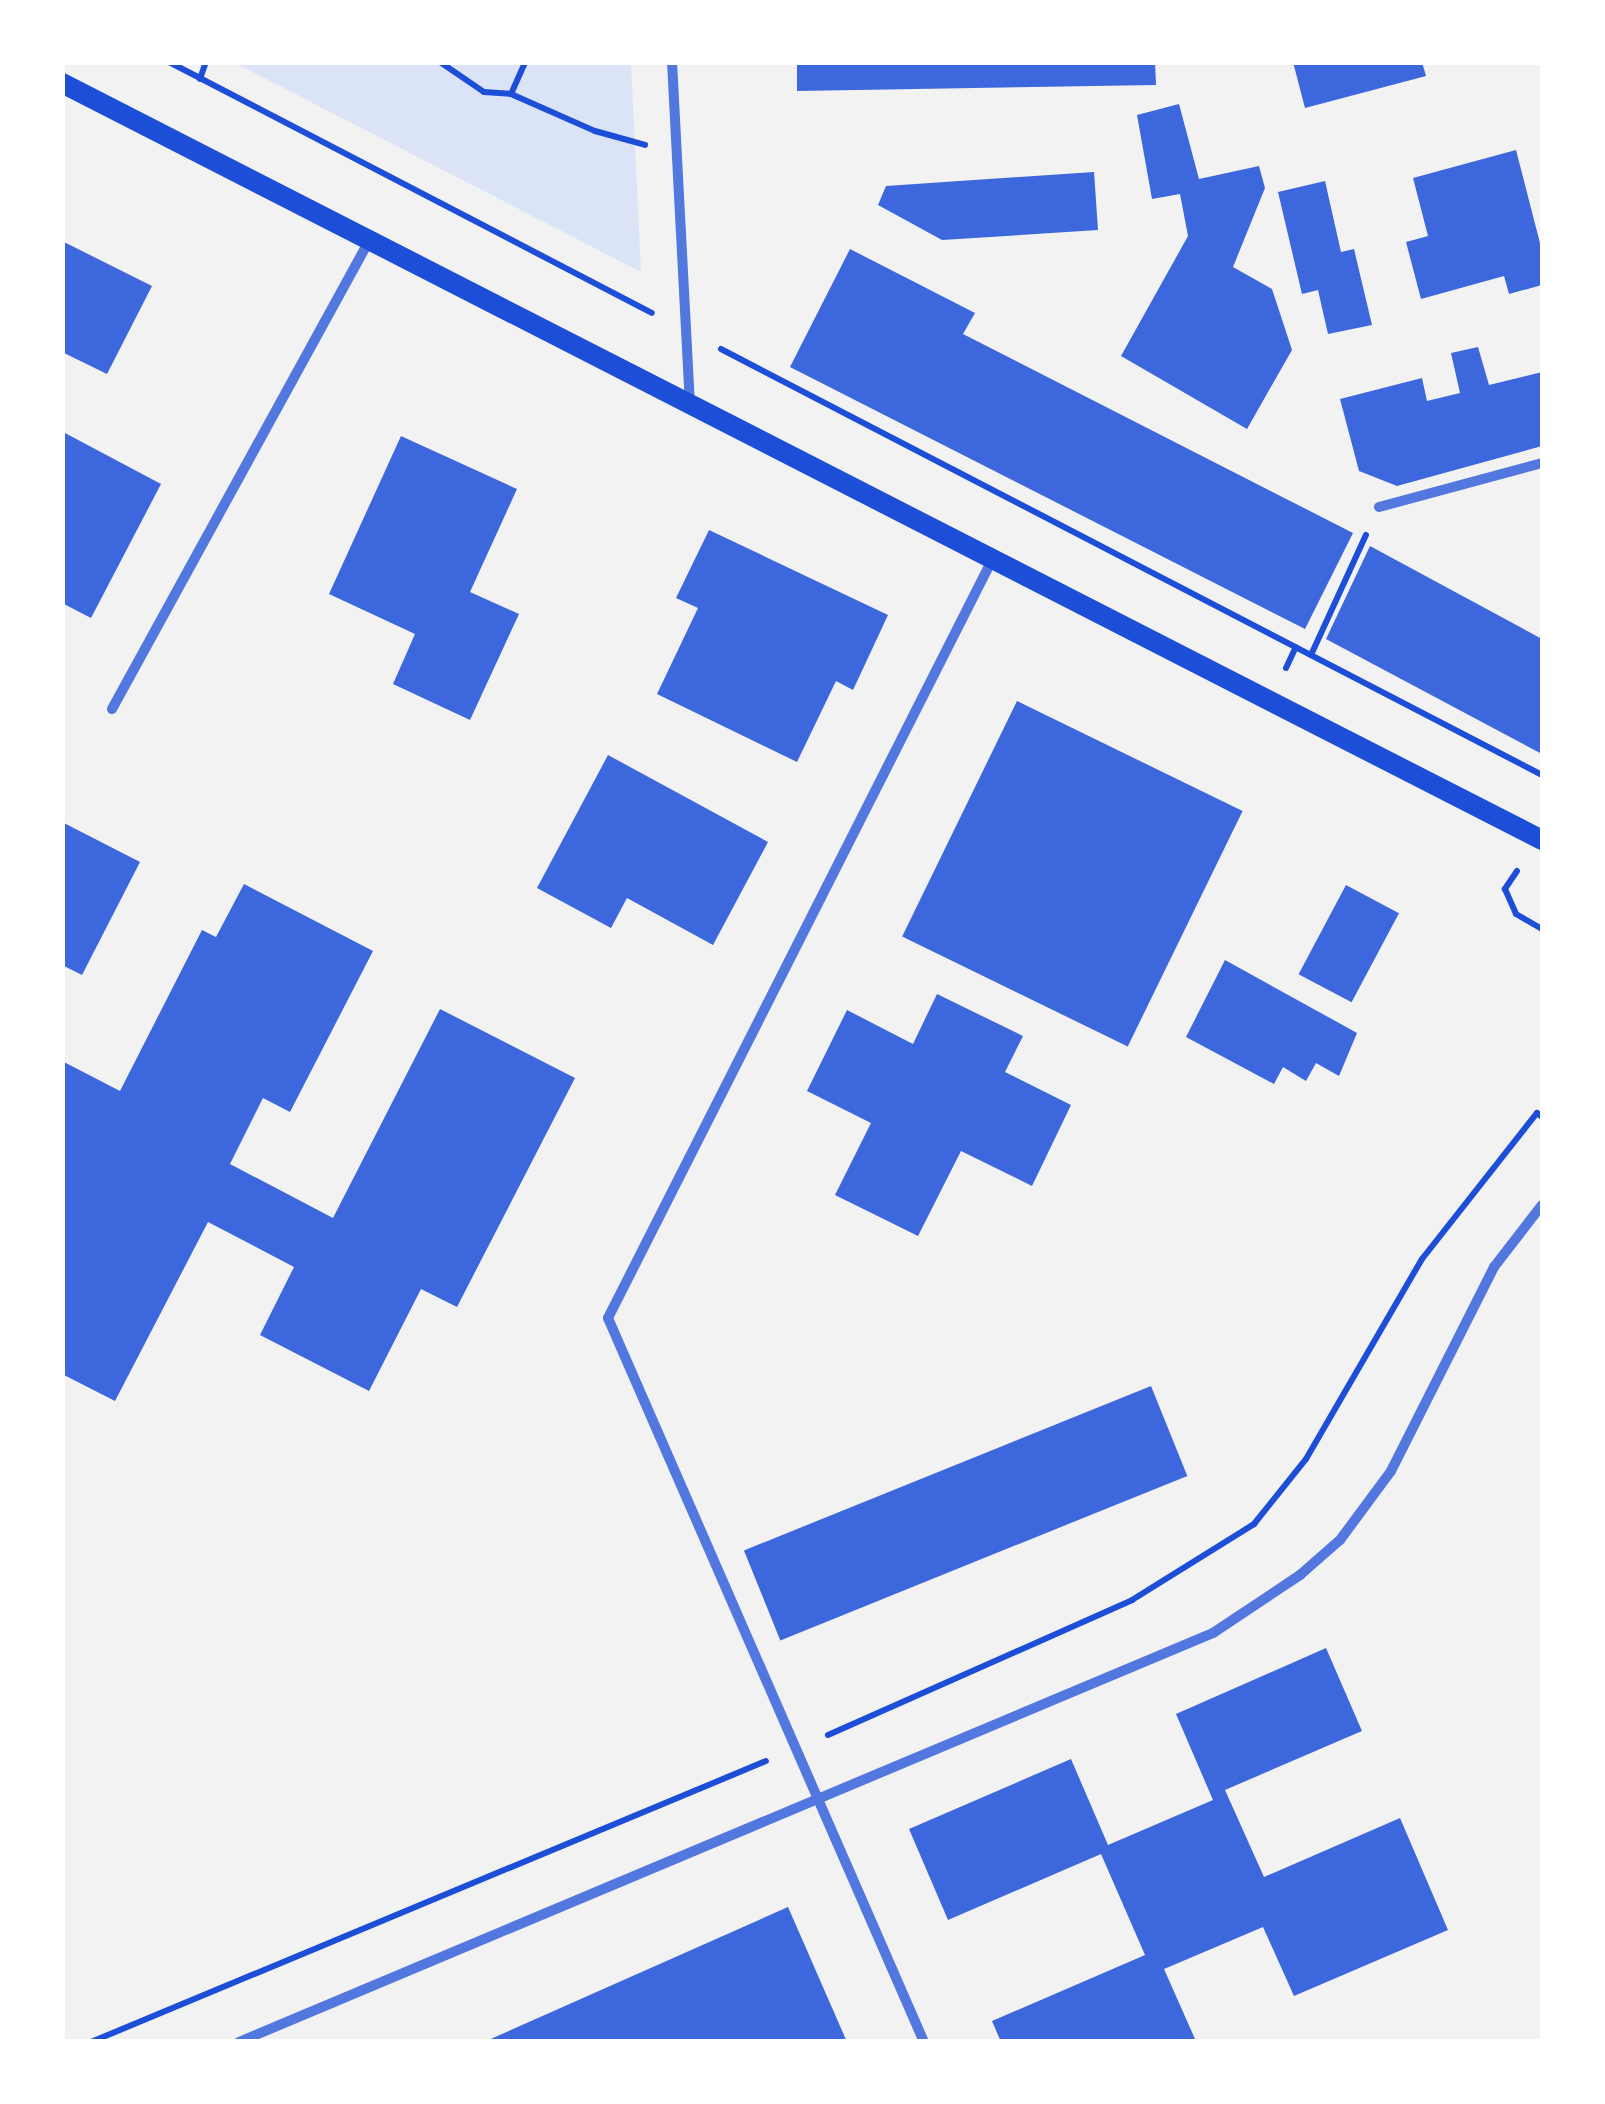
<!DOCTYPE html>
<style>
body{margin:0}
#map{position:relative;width:1605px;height:2104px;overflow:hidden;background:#f2f2f2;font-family:"Asap Condensed",sans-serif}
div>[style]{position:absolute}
.green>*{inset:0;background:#dbe4f7}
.building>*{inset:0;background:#3d67dc;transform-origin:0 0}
.path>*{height:6px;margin:-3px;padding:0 3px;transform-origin:3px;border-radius:3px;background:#1d4ed8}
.minor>*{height:10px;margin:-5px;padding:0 5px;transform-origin:5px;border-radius:5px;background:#5277de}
.secondary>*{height:20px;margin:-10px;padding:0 10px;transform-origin:10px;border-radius:10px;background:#1d4ed8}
span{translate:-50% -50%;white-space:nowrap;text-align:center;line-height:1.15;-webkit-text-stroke:8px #fff;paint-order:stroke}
.frame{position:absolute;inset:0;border:65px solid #fff;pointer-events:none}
</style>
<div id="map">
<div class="green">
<div style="clip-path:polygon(235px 63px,631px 63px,641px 272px)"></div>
</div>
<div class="building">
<div style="clip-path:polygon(797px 62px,1155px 62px,1156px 85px,797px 91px)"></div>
<div style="clip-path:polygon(1293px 62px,1422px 62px,1426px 76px,1305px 108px)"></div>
<div style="clip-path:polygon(1179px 104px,1199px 179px,1259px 166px,1265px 188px,1233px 267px,1272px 289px,1292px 350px,1247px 429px,1121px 356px,1188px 236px,1180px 194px,1152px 199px,1137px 115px)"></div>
<div style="clip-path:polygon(1516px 150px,1542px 251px,1542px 285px,1509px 294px,1504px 276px,1421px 299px,1406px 242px,1428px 236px,1413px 178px)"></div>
<div style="clip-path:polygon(1094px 172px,1098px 230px,942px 240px,878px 205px,886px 186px)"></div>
<div style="clip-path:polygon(1325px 181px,1341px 252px,1354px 249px,1372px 325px,1328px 334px,1318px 290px,1302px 294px,1278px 192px)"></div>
<div style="clip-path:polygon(62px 241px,152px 286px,107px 374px,62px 352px)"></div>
<div style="clip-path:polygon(850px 249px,975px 313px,963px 334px,1353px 533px,1305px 629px,790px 367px)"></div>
<div style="clip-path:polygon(1478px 347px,1489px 385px,1542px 372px,1542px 446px,1397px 486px,1359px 471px,1340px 399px,1422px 378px,1427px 401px,1460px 393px,1451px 353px)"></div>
<div style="clip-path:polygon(65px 433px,161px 484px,91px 618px,62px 603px)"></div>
<div style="clip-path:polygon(401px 436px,517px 489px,470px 592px,519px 614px,470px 720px,393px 684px,415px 634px,329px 594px)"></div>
<div style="clip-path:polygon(709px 530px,888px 615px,853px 690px,836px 681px,797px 762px,657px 694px,698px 608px,676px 598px)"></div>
<div style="clip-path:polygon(1370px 546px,1542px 639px,1542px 754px,1326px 639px)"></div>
<div style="left:1017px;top:701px;width:251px;height:262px;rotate:26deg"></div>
<div style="clip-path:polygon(608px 755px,768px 842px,713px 945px,627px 898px,611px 928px,537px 888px)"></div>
<div style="clip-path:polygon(62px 822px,140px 862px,82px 975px,62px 965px)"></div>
<div style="clip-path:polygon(244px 884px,373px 951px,290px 1112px,263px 1098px,230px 1164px,333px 1218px,440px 1009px,575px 1078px,457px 1307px,421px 1289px,369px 1391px,260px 1335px,294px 1267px,208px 1222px,115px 1401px,62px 1374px,62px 1061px,120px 1091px,202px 930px,216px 937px)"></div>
<div style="left:1346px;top:885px;width:60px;height:101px;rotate:28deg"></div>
<div style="clip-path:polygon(1225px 960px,1357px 1033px,1339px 1076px,1316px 1063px,1306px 1081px,1283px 1067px,1274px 1084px,1186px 1037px)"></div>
<div style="clip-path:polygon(937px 994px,1023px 1036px,1005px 1072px,1071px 1105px,1032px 1186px,961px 1151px,918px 1236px,835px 1195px,871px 1123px,807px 1091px,847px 1010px,913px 1044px)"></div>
<div style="left:1151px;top:1386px;width:97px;height:439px;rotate:68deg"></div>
<div style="clip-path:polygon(1326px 1648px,1362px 1731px,1225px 1790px,1264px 1877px,1400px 1818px,1448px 1930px,1294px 1996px,1263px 1927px,1164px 1969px,1195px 2039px,1001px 2042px,992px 2021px,1145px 1955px,1101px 1854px,948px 1920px,909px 1829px,1071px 1759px,1108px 1845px,1213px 1800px,1176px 1714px)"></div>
<div style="clip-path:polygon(788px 1907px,847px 2042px,484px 2042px)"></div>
</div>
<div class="path">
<div style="left:169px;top:62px;width:544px;rotate:27.46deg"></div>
<div style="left:440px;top:62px;width:53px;rotate:34.3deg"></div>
<div style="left:484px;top:92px;width:27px;rotate:4deg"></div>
<div style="left:511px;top:94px;width:35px;rotate:-66deg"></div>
<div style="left:200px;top:79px;width:18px;rotate:-71deg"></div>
<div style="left:511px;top:94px;width:92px;rotate:23.8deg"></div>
<div style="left:595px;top:131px;width:52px;rotate:15.6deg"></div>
<div style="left:721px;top:349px;width:925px;rotate:27.42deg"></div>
<div style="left:1311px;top:655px;width:132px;rotate:-65.4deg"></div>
<div style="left:1286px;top:668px;width:23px;rotate:-65deg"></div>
<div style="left:1517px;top:871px;width:22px;rotate:124deg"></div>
<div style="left:1505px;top:889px;width:27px;rotate:66deg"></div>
<div style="left:1516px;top:914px;width:30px;rotate:30deg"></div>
<div style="left:828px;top:1735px;width:333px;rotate:-23.9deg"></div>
<div style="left:1132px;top:1600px;width:144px;rotate:-31.9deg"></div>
<div style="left:1254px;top:1524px;width:83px;rotate:-51.3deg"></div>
<div style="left:1306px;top:1459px;width:231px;rotate:-59.9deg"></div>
<div style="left:1422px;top:1259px;width:186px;rotate:-51.8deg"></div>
<div style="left:1537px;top:1113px;width:6px;rotate:39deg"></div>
<div style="left:91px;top:2042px;width:731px;rotate:-22.6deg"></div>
</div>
<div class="minor">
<div style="left:672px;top:62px;width:340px;rotate:87deg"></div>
<div style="left:1379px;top:507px;width:169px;rotate:-15.1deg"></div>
<div style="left:112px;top:709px;width:534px;rotate:-61.23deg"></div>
<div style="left:239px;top:2042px;width:1056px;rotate:-22.78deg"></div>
<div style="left:1213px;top:1633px;width:105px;rotate:-33.7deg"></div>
<div style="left:1300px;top:1575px;width:53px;rotate:-41.2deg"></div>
<div style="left:1340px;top:1540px;width:86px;rotate:-53.5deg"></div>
<div style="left:1391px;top:1471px;width:229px;rotate:-63.2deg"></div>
<div style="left:1494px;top:1267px;width:78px;rotate:-52.3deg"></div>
<div style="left:924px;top:2042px;width:790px;rotate:-113.58deg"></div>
<div style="left:608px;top:1318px;width:850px;rotate:-63.13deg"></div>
</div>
<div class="secondary">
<div style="left:62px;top:83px;width:1662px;rotate:27.09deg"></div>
</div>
<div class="frame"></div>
</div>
